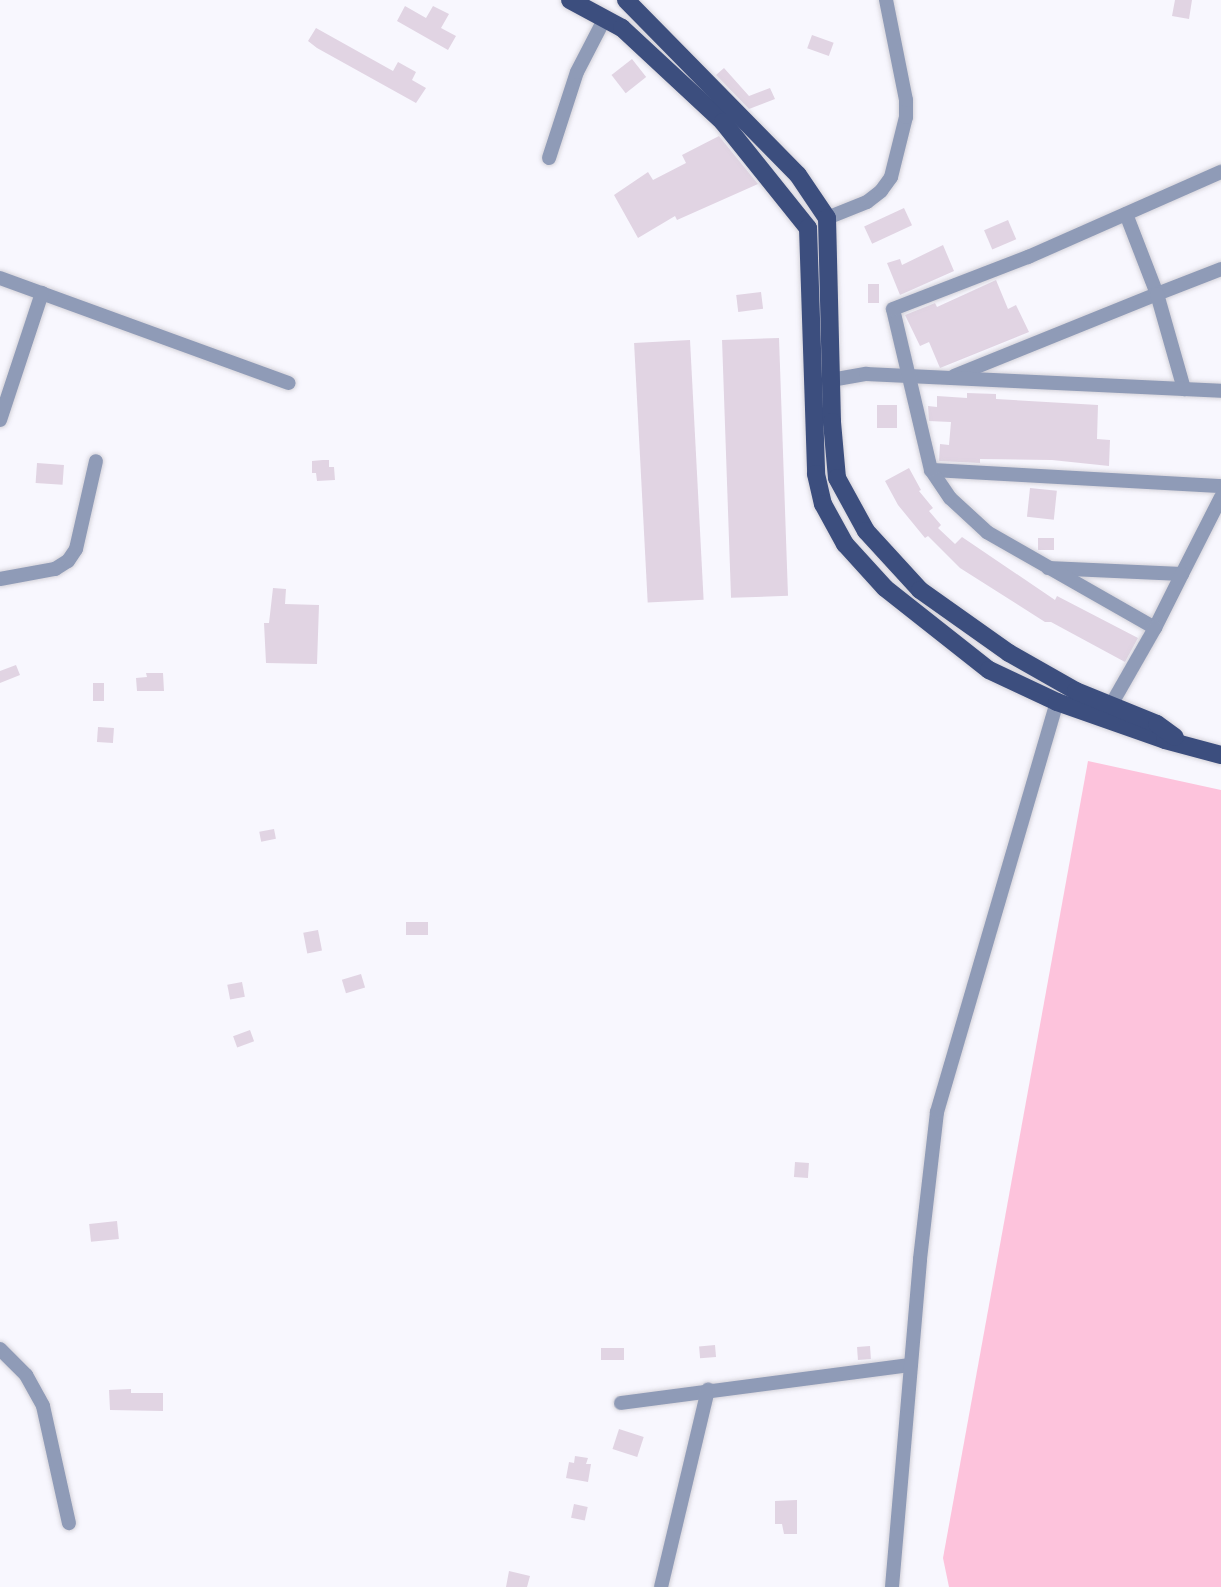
<!DOCTYPE html>
<style>
body{margin:0}
#map{position:relative;width:1221px;height:1587px;overflow:hidden;background:#f8f7fe;font-family:Montserrat,sans-serif}
div>[style]{position:absolute}
.green>*{inset:0;background:#fdc3dc}
.building>*{inset:0;background:#e1d4e3;transform-origin:0 0}
.roads{filter:drop-shadow(0 0 2px #d4d2d9) drop-shadow(0 0 2px #d4d2d9)}
.minor>*{height:14px;margin:-7px;padding:0 7px;transform-origin:7px;border-radius:7px;background:#8f9bb7}
.major>*{height:18px;margin:-9px;padding:0 9px;transform-origin:9px;border-radius:9px;background:#3c4e7e}
span{translate:-50% -50%;white-space:nowrap;text-align:center;line-height:1.15;-webkit-text-stroke:5px #fff;paint-order:stroke}
</style>
<div id="map">
<div class="green">
<div style="clip-path:polygon(1088px 761px,1221px 790px,1221px 1587px,949px 1587px,943px 1558px)"></div>
</div>
<div class="building">
<div style="clip-path:polygon(1175px 0,1192px 0,1189px 19px,1172px 16px)"></div>
<div style="clip-path:polygon(405px 6px,426px 18px,433px 6px,449px 14px,441px 28px,456px 36px,448px 50px,397px 21px)"></div>
<div style="clip-path:polygon(316px 28px,393px 71px,398px 62px,416px 72px,412px 80px,426px 88px,416px 103px,317px 48px,308px 41px)"></div>
<div style="left:812px;top:35px;width:23px;height:14px;rotate:20deg"></div>
<div style="left:632px;top:59px;width:23px;height:26px;rotate:52deg"></div>
<div style="clip-path:polygon(724px 68px,749px 96px,770px 88px,775px 99px,749px 109px,716px 75px)"></div>
<div style="clip-path:polygon(719px 136px,758px 184px,677px 220px,675px 216px,638px 238px,614px 195px,648px 172px,653px 180px,686px 163px,682px 155px)"></div>
<div style="left:904px;top:208px;width:19px;height:44px;rotate:65deg"></div>
<div style="left:1008px;top:220px;width:21px;height:26px;rotate:67deg"></div>
<div style="clip-path:polygon(943px 245px,954px 271px,900px 295px,887px 263px,900px 259px,902px 265px)"></div>
<div style="clip-path:polygon(996px 280px,1008px 309px,1016px 305px,1029px 332px,940px 368px,929px 342px,920px 346px,905px 315px,935px 303px,937px 307px)"></div>
<div style="left:868px;top:284px;width:11px;height:19px"></div>
<div style="left:761px;top:292px;width:17px;height:25px;rotate:83deg"></div>
<div style="left:779px;top:338px;width:258px;height:57px;rotate:88deg"></div>
<div style="left:690px;top:340px;width:260px;height:56px;rotate:87deg"></div>
<div style="clip-path:polygon(967px 393px,996px 394px,996px 399px,1098px 405px,1097px 439px,1110px 440px,1109px 466px,1052px 460px,980px 459px,980px 463px,939px 461px,940px 444px,949px 445px,951px 422px,929px 421px,928px 406px,937px 407px,937px 396px,967px 398px)"></div>
<div style="left:877px;top:405px;width:20px;height:23px"></div>
<div style="clip-path:polygon(323px 460px,329px 460px,329px 467px,334px 467px,335px 480px,317px 481px,316px 473px,312px 473px,312px 461px)"></div>
<div style="left:37px;top:463px;width:27px;height:20px;rotate:4deg"></div>
<div style="clip-path:polygon(909px 468px,921px 490px,919px 491px,933px 508px,929px 511px,941px 525px,938px 528px,955px 544px,962px 537px,1055px 600px,1057px 596px,1138px 638px,1125px 662px,1051px 622px,1045px 622px,960px 568px,928px 536px,925px 538px,898px 505px,885px 481px)"></div>
<div style="left:1030px;top:488px;width:27px;height:29px;rotate:6deg"></div>
<div style="left:1038px;top:538px;width:16px;height:12px"></div>
<div style="clip-path:polygon(273px 588px,286px 589px,285px 604px,319px 605px,317px 664px,266px 663px,264px 623px,269px 623px)"></div>
<div style="clip-path:polygon(16px 665px,20px 675px,0 683px,0 671px)"></div>
<div style="clip-path:polygon(146px 673px,163px 673px,164px 691px,137px 691px,136px 678px,147px 677px)"></div>
<div style="left:93px;top:683px;width:11px;height:18px"></div>
<div style="left:98px;top:727px;width:16px;height:15px;rotate:4deg"></div>
<div style="left:274px;top:829px;width:10px;height:15px;rotate:79deg"></div>
<div style="left:406px;top:922px;width:22px;height:13px"></div>
<div style="left:318px;top:930px;width:21px;height:15px;rotate:79deg"></div>
<div style="left:361px;top:974px;width:14px;height:20px;rotate:73deg"></div>
<div style="left:242px;top:982px;width:15px;height:15px;rotate:79deg"></div>
<div style="left:250px;top:1030px;width:12px;height:18px;rotate:70deg"></div>
<div style="left:795px;top:1162px;width:14px;height:15px;rotate:4deg"></div>
<div style="left:117px;top:1221px;width:18px;height:28px;rotate:84deg"></div>
<div style="left:715px;top:1345px;width:12px;height:16px;rotate:85deg"></div>
<div style="left:870px;top:1346px;width:13px;height:13px;rotate:86deg"></div>
<div style="left:601px;top:1348px;width:23px;height:12px"></div>
<div style="clip-path:polygon(131px 1389px,131px 1393px,163px 1393px,163px 1411px,110px 1410px,109px 1390px)"></div>
<div style="left:619px;top:1429px;width:26px;height:21px;rotate:18deg"></div>
<div style="clip-path:polygon(575px 1456px,588px 1458px,586px 1464px,591px 1464px,588px 1482px,566px 1478px,569px 1462px,574px 1463px)"></div>
<div style="clip-path:polygon(797px 1500px,797px 1534px,784px 1534px,782px 1524px,775px 1524px,775px 1501px)"></div>
<div style="left:574px;top:1504px;width:14px;height:14px;rotate:12deg"></div>
<div style="clip-path:polygon(509px 1571px,530px 1576px,527px 1587px,506px 1587px)"></div>
</div>
<div class="roads">
<div class="minor">
<div style="left:549px;top:158px;width:90px;rotate:-72deg"></div>
<div style="left:577px;top:72px;width:61px;rotate:-62.6deg"></div>
<div style="left:1126px;top:214px;width:86px;rotate:68.8deg"></div>
<div style="left:1157px;top:294px;width:69px;rotate:-21.3deg"></div>
<div style="left:827px;top:218px;width:43px;rotate:-21.8deg"></div>
<div style="left:867px;top:202px;width:18px;rotate:-38deg"></div>
<div style="left:881px;top:191px;width:17px;rotate:-54deg"></div>
<div style="left:891px;top:177px;width:62px;rotate:-76deg"></div>
<div style="left:906px;top:117px;width:17px;rotate:-90deg"></div>
<div style="left:906px;top:100px;width:102px;rotate:-101.3deg"></div>
<div style="left:0;top:278px;width:307px;rotate:20deg"></div>
<div style="left:954px;top:376px;width:219px;rotate:-22deg"></div>
<div style="left:1157px;top:294px;width:99px;rotate:74.1deg"></div>
<div style="left:831px;top:380px;width:36px;rotate:-10deg"></div>
<div style="left:866px;top:374px;width:355px;rotate:2.7deg"></div>
<div style="left:0;top:420px;width:134px;rotate:-71.7deg"></div>
<div style="left:931px;top:470px;width:290px;rotate:3.2deg"></div>
<div style="left:1048px;top:568px;width:134px;rotate:2.6deg"></div>
<div style="left:1182px;top:574px;width:86px;rotate:-63.1deg"></div>
<div style="left:1182px;top:574px;width:60px;rotate:116.6deg"></div>
<div style="left:1155px;top:628px;width:193px;rotate:-150.3deg"></div>
<div style="left:987px;top:532px;width:50px;rotate:-137.4deg"></div>
<div style="left:950px;top:498px;width:34px;rotate:-124deg"></div>
<div style="left:931px;top:470px;width:165px;rotate:-103.3deg"></div>
<div style="left:893px;top:309px;width:145px;rotate:-21.1deg"></div>
<div style="left:1028px;top:257px;width:211px;rotate:-23.8deg"></div>
<div style="left:0;top:579px;width:56px;rotate:-10.3deg"></div>
<div style="left:55px;top:569px;width:15px;rotate:-32deg"></div>
<div style="left:68px;top:561px;width:14px;rotate:-56deg"></div>
<div style="left:76px;top:549px;width:90px;rotate:-77.2deg"></div>
<div style="left:1111px;top:705px;width:89px;rotate:-60.3deg"></div>
<div style="left:0;top:1349px;width:37px;rotate:45deg"></div>
<div style="left:26px;top:1375px;width:35px;rotate:61deg"></div>
<div style="left:43px;top:1406px;width:120px;rotate:77.5deg"></div>
<div style="left:621px;top:1403px;width:292px;rotate:-7.5deg"></div>
<div style="left:661px;top:1587px;width:203px;rotate:-76.6deg"></div>
<div style="left:892px;top:1587px;width:329px;rotate:-85.1deg"></div>
<div style="left:920px;top:1259px;width:148px;rotate:-83.4deg"></div>
<div style="left:937px;top:1112px;width:427px;rotate:-73.7deg"></div>
</div>
<div class="major">
<div style="left:570px;top:0;width:59px;rotate:28.3deg"></div>
<div style="left:622px;top:28px;width:138px;rotate:42.9deg"></div>
<div style="left:723px;top:122px;width:136px;rotate:51.3deg"></div>
<div style="left:808px;top:228px;width:246px;rotate:88.1deg"></div>
<div style="left:816px;top:474px;width:31px;rotate:77deg"></div>
<div style="left:823px;top:504px;width:46px;rotate:61.2deg"></div>
<div style="left:845px;top:544px;width:59px;rotate:47.7deg"></div>
<div style="left:885px;top:588px;width:132px;rotate:38.3deg"></div>
<div style="left:989px;top:670px;width:75px;rotate:25.2deg"></div>
<div style="left:1057px;top:702px;width:114px;rotate:19.4deg"></div>
<div style="left:1165px;top:740px;width:58px;rotate:15deg"></div>
<div style="left:626px;top:0;width:245px;rotate:45.5deg"></div>
<div style="left:798px;top:175px;width:52px;rotate:56deg"></div>
<div style="left:827px;top:218px;width:204px;rotate:88.6deg"></div>
<div style="left:832px;top:422px;width:56px;rotate:84.9deg"></div>
<div style="left:837px;top:478px;width:60px;rotate:61.3deg"></div>
<div style="left:866px;top:531px;width:80px;rotate:47.5deg"></div>
<div style="left:920px;top:590px;width:109px;rotate:35.3deg"></div>
<div style="left:1009px;top:653px;width:77px;rotate:29.6deg"></div>
<div style="left:1076px;top:691px;width:87px;rotate:22.2deg"></div>
<div style="left:1157px;top:724px;width:22px;rotate:36deg"></div>
</div>
</div>
</div>
